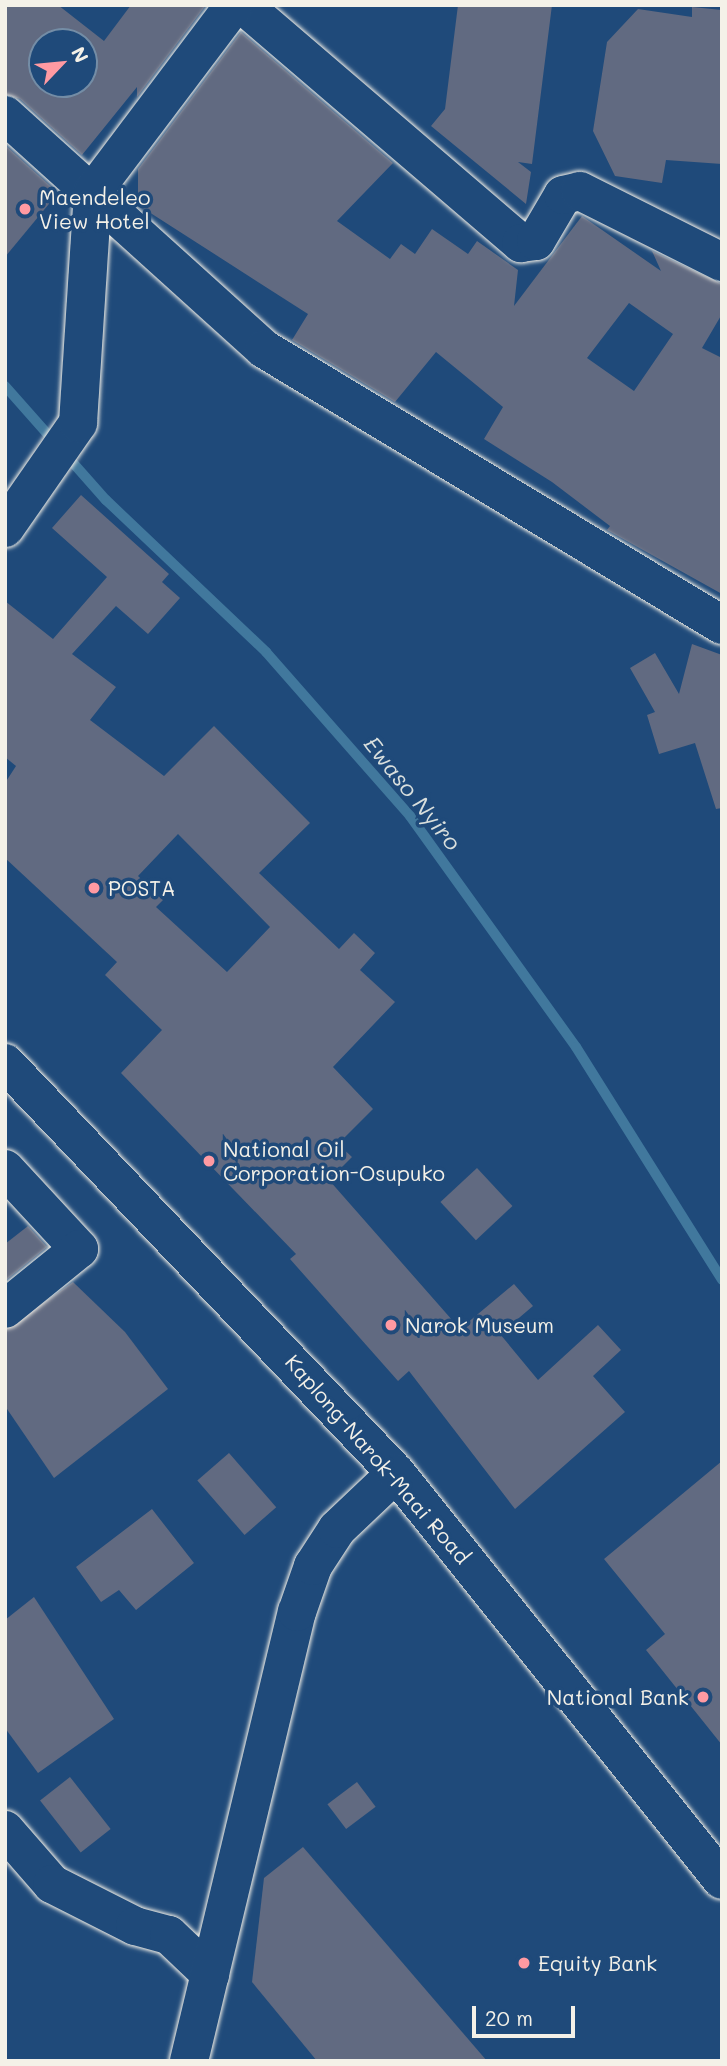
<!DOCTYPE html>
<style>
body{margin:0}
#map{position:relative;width:727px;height:2066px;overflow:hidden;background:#1f4a7a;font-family:Mali,sans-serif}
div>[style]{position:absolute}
.stream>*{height:10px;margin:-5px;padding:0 5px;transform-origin:5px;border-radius:5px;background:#41789d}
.building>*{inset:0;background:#616a81;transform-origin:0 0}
.roads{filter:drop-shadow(0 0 2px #f4f1e8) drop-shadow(0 0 2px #f4f1e8)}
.street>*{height:38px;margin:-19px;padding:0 19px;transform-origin:19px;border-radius:19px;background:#1f4a7a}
.secondary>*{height:38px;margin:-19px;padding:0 19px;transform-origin:19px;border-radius:19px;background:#1f4a7a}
.highway>*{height:38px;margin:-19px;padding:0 19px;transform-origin:19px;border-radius:19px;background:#1f4a7a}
.dots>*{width:19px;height:19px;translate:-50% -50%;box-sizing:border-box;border:4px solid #1f4a7a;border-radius:50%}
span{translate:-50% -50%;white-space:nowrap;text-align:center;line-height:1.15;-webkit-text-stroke:7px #1f4a7a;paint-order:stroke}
.poi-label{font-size:21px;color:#f4f1e8}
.left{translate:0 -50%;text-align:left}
.right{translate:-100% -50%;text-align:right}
.street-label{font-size:21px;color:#f4f1e8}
.water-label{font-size:23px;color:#d9dfdd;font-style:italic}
.frame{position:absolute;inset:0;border:7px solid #f4f1e8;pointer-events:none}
.north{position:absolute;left:28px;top:28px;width:70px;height:70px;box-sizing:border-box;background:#1f4a7a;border:2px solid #748da6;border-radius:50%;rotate:64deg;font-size:19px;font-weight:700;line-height:28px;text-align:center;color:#f4f1e8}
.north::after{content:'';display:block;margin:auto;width:24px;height:32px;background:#ff9aa2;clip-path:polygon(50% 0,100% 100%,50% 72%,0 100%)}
.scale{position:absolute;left:472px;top:2006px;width:103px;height:32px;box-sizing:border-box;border:4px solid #f4f1e8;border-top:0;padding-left:9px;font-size:21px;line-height:24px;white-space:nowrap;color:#f4f1e8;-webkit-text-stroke:5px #1f4a7a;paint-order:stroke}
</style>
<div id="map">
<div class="stream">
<div style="left:5px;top:386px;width:152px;rotate:48.5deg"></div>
<div style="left:106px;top:500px;width:221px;rotate:43.5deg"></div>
<div style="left:266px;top:652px;width:218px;rotate:48.7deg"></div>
<div style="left:410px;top:816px;width:284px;rotate:54.3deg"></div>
<div style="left:576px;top:1047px;width:275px;rotate:57.9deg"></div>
</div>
<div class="building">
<div style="clip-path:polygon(evenodd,5px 5px,58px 5px,104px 41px,131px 5px,206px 5px,137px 97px,137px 87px,82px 155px,20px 99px,5px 94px,5px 5px,42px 42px,84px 42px,84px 84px,42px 84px,42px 42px)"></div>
<div style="clip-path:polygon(458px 5px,552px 5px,532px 164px,518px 162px,531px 172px,526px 204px,431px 126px,445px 109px)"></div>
<div style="clip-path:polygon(692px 7px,722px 10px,722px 164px,666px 160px,662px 183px,615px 176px,593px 131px,607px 42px,638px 9px,692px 17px)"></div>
<div style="clip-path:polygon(evenodd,241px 32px,393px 163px,337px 221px,390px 259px,401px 244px,415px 254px,432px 229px,468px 254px,477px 241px,518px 270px,514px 306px,582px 216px,661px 271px,652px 251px,722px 284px,722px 314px,702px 348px,722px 358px,722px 594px,607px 530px,610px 526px,552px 482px,484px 439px,503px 407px,436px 352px,395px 402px,292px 340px,308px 314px,138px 205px,138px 169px,241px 32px,629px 303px,673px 334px,634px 391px,587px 358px,629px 303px)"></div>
<div style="clip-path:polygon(5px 145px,58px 193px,5px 257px)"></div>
<div style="clip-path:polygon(evenodd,81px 495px,169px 574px,162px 582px,180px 598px,148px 634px,116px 606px,72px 654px,116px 687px,90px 720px,164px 776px,214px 726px,310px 823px,259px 873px,339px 949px,354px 933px,375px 953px,360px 970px,395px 1002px,333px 1067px,373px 1109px,338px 1144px,352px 1157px,329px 1180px,460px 1329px,514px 1284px,533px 1306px,500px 1334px,538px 1380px,598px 1325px,621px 1350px,593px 1376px,625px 1412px,515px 1509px,409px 1371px,398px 1381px,290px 1259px,296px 1254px,121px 1073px,162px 1030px,105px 975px,117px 962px,5px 858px,5px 783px,16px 766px,5px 757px,5px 601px,53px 639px,107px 577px,52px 528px,81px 495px,178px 834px,270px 927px,227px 972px,156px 907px,163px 900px,138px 876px,178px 834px)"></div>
<div style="clip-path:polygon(692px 644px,722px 655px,722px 808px,716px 809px,695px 743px,659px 754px,647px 715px,655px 712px,630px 668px,655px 653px,679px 694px)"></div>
<div style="left:477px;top:1168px;width:52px;height:50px;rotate:47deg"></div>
<div style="clip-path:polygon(28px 1226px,47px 1247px,5px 1281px,5px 1244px)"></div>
<div style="clip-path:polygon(73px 1282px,125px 1332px,168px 1389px,54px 1478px,5px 1406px,5px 1330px)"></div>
<div style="left:229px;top:1453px;width:72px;height:42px;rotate:49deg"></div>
<div style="clip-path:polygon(722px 1461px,722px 1745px,646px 1650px,665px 1634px,604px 1559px)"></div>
<div style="clip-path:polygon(152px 1509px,194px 1563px,136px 1610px,119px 1590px,101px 1602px,76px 1567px)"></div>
<div style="clip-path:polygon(34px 1597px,114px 1719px,38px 1773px,5px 1728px,5px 1620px)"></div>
<div style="left:70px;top:1777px;width:66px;height:38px;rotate:52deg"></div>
<div style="left:357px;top:1782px;width:31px;height:37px;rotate:53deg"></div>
<div style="clip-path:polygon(303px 1847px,487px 2061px,317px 2061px,252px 1982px,264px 1878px)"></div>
</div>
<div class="roads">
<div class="street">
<div style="left:243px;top:5px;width:366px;rotate:40.6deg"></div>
<div style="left:521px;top:243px;width:15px;rotate:-8deg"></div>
<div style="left:536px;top:241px;width:53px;rotate:-59.6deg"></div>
<div style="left:563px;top:195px;width:17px;rotate:-13deg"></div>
<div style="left:580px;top:191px;width:159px;rotate:26.6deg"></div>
<div style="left:5px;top:115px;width:349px;rotate:42.1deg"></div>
<div style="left:264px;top:349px;width:535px;rotate:31.07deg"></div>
<div style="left:5px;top:1169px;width:109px;rotate:47.2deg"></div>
<div style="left:79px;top:1249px;width:95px;rotate:141deg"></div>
<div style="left:5px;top:1830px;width:72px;rotate:49deg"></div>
<div style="left:52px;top:1884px;width:93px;rotate:26.8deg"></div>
<div style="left:135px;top:1926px;width:35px;rotate:15deg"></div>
<div style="left:169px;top:1935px;width:57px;rotate:43.6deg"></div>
<div style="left:189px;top:2061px;width:462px;rotate:-76.5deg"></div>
<div style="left:297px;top:1612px;width:49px;rotate:-70.8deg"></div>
<div style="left:313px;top:1566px;width:44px;rotate:-57deg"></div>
<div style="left:337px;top:1529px;width:81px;rotate:-43.5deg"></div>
</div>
<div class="secondary">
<div style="left:5px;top:528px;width:128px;rotate:-55.2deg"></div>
<div style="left:78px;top:423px;width:231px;rotate:-86.3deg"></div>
<div style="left:93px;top:192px;width:234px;rotate:-53deg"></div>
</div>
<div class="highway">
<div style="left:5px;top:1063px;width:567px;rotate:46.36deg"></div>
<div style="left:396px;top:1473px;width:521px;rotate:51.31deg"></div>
</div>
</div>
<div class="dots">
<div style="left:25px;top:209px;background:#ff9aa2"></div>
<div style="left:94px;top:888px;background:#ff9aa2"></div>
<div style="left:209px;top:1161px;background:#ff9aa2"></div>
<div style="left:391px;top:1325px;background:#ff9aa2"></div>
<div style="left:703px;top:1697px;background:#ff9aa2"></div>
<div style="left:524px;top:1963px;background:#ff9aa2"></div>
</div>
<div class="poi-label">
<span class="left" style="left:39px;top:209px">Maendeleo<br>View Hotel</span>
<span class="left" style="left:108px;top:888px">POSTA</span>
<span class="left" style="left:223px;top:1161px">National Oil<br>Corporation-Osupuko</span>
<span class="left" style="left:405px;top:1325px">Narok Museum</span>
<span class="right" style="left:689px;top:1697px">National Bank</span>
<span class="left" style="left:538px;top:1963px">Equity Bank</span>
</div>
<div class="street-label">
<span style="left:378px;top:1459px;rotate:49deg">Kaplong-Narok-Maai Road</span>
</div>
<div class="water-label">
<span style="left:413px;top:793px;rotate:51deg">Ewaso Nyiro</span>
</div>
<div class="frame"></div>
<div class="north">N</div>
<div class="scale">20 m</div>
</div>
